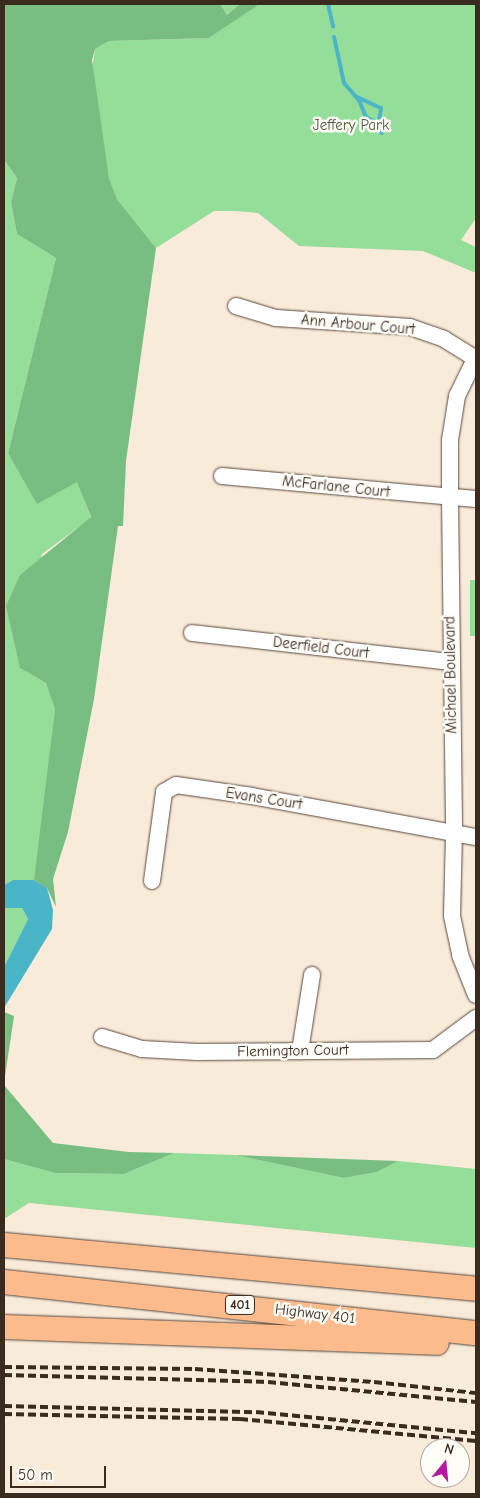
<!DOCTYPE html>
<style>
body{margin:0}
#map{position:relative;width:480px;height:1498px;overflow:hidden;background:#f9ebda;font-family:"Comic Neue",sans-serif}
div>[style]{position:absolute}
.green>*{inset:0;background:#95de99;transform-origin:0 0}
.forest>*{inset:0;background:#78bd81}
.water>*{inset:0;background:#4ab5c7}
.stream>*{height:4px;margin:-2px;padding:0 2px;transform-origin:2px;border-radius:2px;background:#4ab5c7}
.roads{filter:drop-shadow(0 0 1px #58473a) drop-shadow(0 0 1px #58473a)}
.minor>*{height:16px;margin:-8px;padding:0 8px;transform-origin:8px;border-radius:8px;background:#fff}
.highway>*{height:24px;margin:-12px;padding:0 12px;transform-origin:12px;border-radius:12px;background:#fbbb8c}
.rail>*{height:4px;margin-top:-2px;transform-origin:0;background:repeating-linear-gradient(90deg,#3b2a1e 0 8px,transparent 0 12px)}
span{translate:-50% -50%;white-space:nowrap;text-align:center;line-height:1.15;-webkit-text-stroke:5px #fdfcf7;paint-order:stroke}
.shield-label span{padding:1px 4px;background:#fdfcf7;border:1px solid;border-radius:4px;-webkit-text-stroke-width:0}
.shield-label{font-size:14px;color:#3b2a1e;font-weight:700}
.park-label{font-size:15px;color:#52573d}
.street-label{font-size:15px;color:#3b2a1e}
.frame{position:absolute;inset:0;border:5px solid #3b2a1e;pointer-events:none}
.north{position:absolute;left:420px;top:1438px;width:50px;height:50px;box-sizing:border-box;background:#fdfcf7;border:1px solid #afa8a0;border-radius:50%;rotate:17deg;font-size:14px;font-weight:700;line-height:20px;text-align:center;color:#3b2a1e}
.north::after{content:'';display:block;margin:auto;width:18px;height:22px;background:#b5179e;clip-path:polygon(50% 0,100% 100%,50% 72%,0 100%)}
.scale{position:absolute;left:10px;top:1466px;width:96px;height:22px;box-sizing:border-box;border:2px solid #3b2a1e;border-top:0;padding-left:6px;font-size:15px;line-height:18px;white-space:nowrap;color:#3b2a1e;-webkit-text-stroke:4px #fdfcf7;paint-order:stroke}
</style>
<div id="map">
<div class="green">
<div style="clip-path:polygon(220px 4px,240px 4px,227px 15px)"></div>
<div style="clip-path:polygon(260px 4px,476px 4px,476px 218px,461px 240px,476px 247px,476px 273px,423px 251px,299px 246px,258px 213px,235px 211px,214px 211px,156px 248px,117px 199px,109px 178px,92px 70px,95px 49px,109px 41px,209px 38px)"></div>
<div style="clip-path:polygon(4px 160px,17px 178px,11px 202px,17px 234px,56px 258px,8px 453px,77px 481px,91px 518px,42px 554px,20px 668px,46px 683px,55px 710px,52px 750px,34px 880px,13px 880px,4px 885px)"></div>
<div style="left:470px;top:580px;width:6px;height:56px"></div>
<div style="clip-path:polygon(15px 906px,22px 908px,28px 919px,4px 967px,4px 908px)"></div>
<div style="clip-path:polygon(174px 1153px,235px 1155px,344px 1178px,377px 1172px,398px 1161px,476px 1169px,476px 1248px,29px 1203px,4px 1219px,4px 1159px,55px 1173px,124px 1174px)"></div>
</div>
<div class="forest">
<div style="clip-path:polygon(4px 4px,220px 4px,227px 15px,240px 4px,260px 4px,209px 38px,109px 41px,95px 49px,92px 60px,109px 178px,117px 199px,156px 248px,126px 461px,123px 526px,118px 526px,94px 699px,68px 832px,53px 879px,56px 907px,47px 888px,34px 880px,55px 710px,46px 683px,20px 668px,6px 606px,20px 575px,91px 517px,77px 482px,37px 504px,8px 453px,56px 258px,17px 234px,11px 202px,17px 178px,4px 160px)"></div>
<div style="clip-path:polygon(4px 1012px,14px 1016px,4px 1083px)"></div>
<div style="clip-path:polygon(4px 1085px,53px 1143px,129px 1152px,174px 1153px,124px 1174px,55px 1173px,4px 1159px)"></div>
<div style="clip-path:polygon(235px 1155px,398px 1161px,377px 1172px,344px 1178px)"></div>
</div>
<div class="water">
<div style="clip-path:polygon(13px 880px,34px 880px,47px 888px,53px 910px,52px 929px,4px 1008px,4px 967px,28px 919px,22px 908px,4px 908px,4px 885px)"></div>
</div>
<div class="stream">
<div style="left:328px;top:4px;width:23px;rotate:77deg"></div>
<div style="left:334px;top:37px;width:47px;rotate:77.7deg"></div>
<div style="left:344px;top:83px;width:23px;rotate:49deg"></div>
<div style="left:359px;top:100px;width:18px;rotate:68deg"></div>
<div style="left:366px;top:117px;width:10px;rotate:29deg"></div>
<div style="left:375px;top:122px;width:13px;rotate:58deg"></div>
<div style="left:357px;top:97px;width:26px;rotate:25deg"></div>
<div style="left:381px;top:108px;width:18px;rotate:99deg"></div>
</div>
<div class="roads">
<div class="minor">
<div style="left:236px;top:306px;width:42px;rotate:16.7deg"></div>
<div style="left:276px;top:318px;width:134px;rotate:3.8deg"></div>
<div style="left:410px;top:327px;width:36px;rotate:19deg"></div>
<div style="left:444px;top:339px;width:36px;rotate:32deg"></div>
<div style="left:476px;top:357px;width:43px;rotate:116deg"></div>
<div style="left:457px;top:396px;width:45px;rotate:99deg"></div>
<div style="left:450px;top:440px;width:57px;rotate:90deg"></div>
<div style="left:450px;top:497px;width:337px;rotate:89.3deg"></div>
<div style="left:454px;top:834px;width:82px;rotate:91.4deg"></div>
<div style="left:452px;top:916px;width:40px;rotate:78deg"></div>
<div style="left:460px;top:955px;width:43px;rotate:68.2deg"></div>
<div style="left:222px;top:476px;width:255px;rotate:5.2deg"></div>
<div style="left:192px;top:633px;width:260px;rotate:6.4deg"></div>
<div style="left:152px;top:881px;width:90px;rotate:-82.3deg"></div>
<div style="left:164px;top:792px;width:14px;rotate:-30deg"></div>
<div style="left:176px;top:785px;width:77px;rotate:8.2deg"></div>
<div style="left:252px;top:796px;width:228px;rotate:10.4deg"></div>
<div style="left:102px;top:1037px;width:42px;rotate:16.7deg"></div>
<div style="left:142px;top:1049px;width:55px;rotate:3.1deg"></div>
<div style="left:197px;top:1052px;width:236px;rotate:-0.5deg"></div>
<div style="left:433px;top:1050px;width:54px;rotate:-36.7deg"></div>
<div style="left:300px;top:1051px;width:77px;rotate:-81deg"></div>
</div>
<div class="highway">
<div style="left:4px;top:1245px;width:474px;rotate:5.3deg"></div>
<div style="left:4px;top:1282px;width:475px;rotate:6.2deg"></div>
<div style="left:4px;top:1327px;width:433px;rotate:2.1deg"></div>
</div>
</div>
<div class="rail">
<div style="left:4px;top:1367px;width:191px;rotate:0.6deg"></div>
<div style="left:195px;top:1369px;width:179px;rotate:4.2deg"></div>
<div style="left:374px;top:1382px;width:103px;rotate:6.2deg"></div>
<div style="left:4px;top:1375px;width:264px;rotate:1.5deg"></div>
<div style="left:268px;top:1382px;width:209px;rotate:5.5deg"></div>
<div style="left:4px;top:1406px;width:252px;rotate:1.4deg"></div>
<div style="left:256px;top:1412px;width:221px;rotate:5.5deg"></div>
<div style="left:4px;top:1414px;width:236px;rotate:1.2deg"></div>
<div style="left:240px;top:1419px;width:237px;rotate:5.3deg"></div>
</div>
<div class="shield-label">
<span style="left:240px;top:1305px">401</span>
</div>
<div class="park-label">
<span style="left:351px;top:126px">Jeffery Park</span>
</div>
<div class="street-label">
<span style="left:358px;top:325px;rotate:5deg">Ann Arbour Court</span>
<span style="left:336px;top:487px;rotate:6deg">McFarlane Court</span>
<span style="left:321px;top:648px;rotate:7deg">Deerfield Court</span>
<span style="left:451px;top:675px;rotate:-91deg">Michael Boulevard</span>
<span style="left:264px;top:799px;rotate:9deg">Evans Court</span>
<span style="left:293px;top:1051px;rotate:-1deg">Flemington Court</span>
<span style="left:315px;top:1314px;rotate:7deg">Highway 401</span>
</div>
<div class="frame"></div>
<div class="north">N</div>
<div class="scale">50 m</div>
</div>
